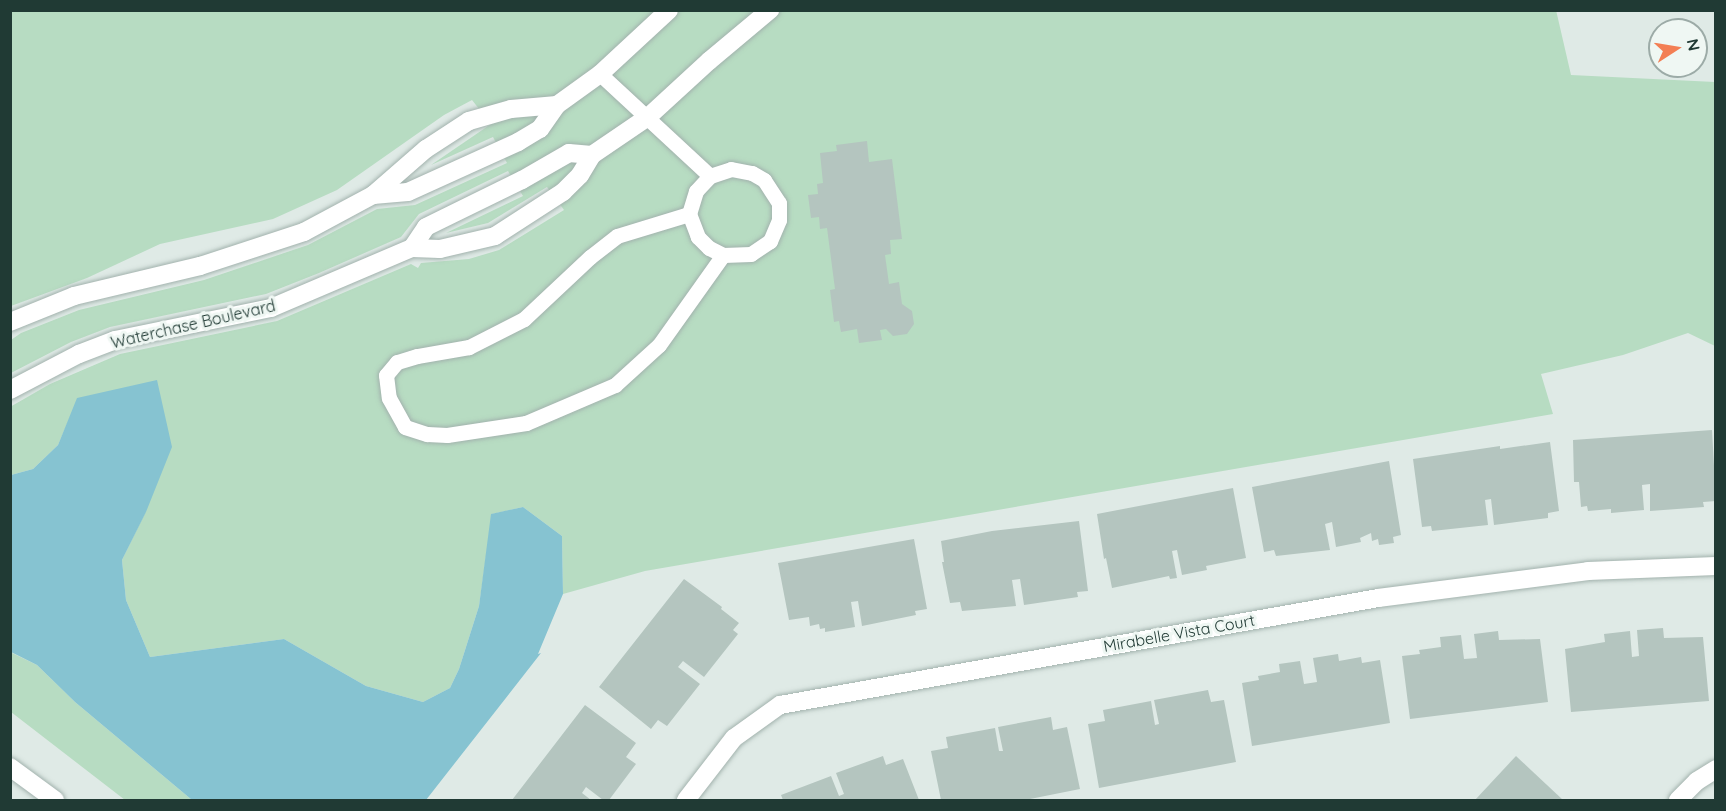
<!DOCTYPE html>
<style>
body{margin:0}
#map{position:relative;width:1726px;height:811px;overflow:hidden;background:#dfeae6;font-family:Quicksand,sans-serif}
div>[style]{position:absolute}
.green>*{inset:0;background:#b7dcc2}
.water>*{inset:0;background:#86c3d1}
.building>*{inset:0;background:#b4c5bf}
.roads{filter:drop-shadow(0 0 2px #a2b2ad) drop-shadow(0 0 2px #a2b2ad)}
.lane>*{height:15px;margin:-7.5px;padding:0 7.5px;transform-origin:7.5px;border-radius:7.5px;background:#fff}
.street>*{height:18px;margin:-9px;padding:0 9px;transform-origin:9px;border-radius:9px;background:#fff}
.secondary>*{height:18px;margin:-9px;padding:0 9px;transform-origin:9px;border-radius:9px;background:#fff}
span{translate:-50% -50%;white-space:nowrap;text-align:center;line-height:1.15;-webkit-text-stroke:6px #eff7f3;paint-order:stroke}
.street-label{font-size:16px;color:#203a34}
.frame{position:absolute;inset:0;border:12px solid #203a34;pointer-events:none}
.north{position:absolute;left:1648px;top:18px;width:60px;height:60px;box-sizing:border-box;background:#eff7f3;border:2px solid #9caba7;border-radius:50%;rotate:78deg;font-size:16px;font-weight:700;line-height:24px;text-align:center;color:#203a34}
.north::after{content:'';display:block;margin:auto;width:21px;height:27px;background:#f37f54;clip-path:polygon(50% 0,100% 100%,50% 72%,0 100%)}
</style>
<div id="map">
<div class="green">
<div style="clip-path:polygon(1556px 10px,1571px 75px,1715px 82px,1715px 346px,1688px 333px,1623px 355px,1541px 374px,1553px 414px,645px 571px,563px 594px,562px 536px,523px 507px,492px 514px,479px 606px,459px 669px,450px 688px,423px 702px,366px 686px,284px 639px,150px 657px,126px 600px,122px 560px,146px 511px,78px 398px,58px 445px,33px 469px,11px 475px,10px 407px,50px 384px,120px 354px,277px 321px,411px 264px,418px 268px,421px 263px,469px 259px,499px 250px,564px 210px,547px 187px,488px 223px,446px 233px,523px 196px,508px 171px,419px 214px,401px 237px,319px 273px,266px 294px,110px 327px,71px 342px,11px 373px,11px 340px,21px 333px,79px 310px,204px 280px,308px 245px,377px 209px,415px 205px,507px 163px,493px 137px,431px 165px,491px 124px,472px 100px,444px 115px,337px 190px,273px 219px,160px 244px,87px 278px,11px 306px,11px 11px)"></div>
<div style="clip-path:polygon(10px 652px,37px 665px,75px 702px,192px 800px,125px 800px,11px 712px)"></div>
</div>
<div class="water">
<div style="clip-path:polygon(157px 380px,172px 447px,146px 512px,122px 560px,126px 600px,150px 657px,284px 639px,366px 686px,423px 702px,450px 688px,459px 669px,479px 606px,491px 514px,523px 507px,562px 536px,563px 594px,538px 654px,541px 653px,426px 800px,192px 800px,75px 702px,37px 665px,11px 652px,11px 475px,33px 469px,58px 445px,77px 398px)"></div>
</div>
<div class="building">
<div style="clip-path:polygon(867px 141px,869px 162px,892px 159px,902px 239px,890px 240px,891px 254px,885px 255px,889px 284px,899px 282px,902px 304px,912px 311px,914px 324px,907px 334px,893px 336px,886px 329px,880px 330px,882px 340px,859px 343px,857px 329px,841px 332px,839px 321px,834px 322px,830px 290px,835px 289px,827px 228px,820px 229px,819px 217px,811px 218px,808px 195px,818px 194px,817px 184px,823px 183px,820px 153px,837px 151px,836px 145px)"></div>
<div style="clip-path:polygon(1712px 430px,1716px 501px,1703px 502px,1704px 507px,1650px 511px,1650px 484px,1642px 485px,1644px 510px,1611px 513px,1611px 509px,1588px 511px,1587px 506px,1581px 507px,1579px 482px,1574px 482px,1573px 440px)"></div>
<div style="clip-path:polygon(1550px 442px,1559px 511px,1548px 513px,1548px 518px,1494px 525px,1491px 499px,1485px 500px,1488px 525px,1432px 531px,1431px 526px,1422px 527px,1413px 459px,1500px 446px,1500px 449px)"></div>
<div style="clip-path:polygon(1389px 461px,1401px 535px,1393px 537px,1394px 543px,1379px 545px,1378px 539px,1372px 541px,1371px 533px,1360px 538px,1361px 542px,1336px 547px,1332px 522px,1325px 524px,1330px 550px,1276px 556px,1274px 550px,1264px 552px,1252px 487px)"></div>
<div style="clip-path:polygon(1233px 488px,1246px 558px,1206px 566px,1207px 570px,1182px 575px,1177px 550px,1172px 551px,1177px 578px,1170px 579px,1169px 576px,1112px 588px,1106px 558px,1104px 559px,1097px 514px)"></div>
<div style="clip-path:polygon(1079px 521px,1088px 591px,1077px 592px,1078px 597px,1024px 605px,1020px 579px,1012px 580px,1016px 606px,962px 611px,960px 602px,950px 603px,942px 562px,944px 562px,941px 541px,992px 531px)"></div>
<div style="clip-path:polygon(914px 539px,927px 609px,915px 611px,916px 615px,862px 626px,858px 601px,851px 602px,855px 627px,825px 632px,825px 628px,820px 629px,819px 624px,810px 626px,809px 617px,789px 620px,778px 563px)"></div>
<div style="clip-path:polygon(684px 579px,722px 607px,721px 609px,739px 623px,733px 630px,738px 634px,704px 677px,683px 661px,678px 667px,700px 684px,667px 726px,658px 720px,651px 729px,599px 687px)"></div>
<div style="clip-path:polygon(1663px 628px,1664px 638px,1703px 637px,1709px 701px,1571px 712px,1565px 649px,1605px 642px,1604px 634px,1630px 631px,1632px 657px,1639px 656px,1637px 630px)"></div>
<div style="clip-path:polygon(1498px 631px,1499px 640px,1540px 639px,1548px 702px,1410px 719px,1402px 656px,1420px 654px,1419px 650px,1441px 647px,1440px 637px,1461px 635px,1464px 659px,1477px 658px,1474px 634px)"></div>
<div style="clip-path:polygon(1338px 654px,1339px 661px,1361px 657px,1362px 663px,1380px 660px,1390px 723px,1252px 746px,1242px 683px,1259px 680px,1258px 676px,1280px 672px,1279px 664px,1300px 661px,1304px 684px,1317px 682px,1313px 658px)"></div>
<div style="clip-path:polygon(1208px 690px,1211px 702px,1224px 700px,1236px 762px,1099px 788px,1088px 724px,1105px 721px,1103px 710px,1151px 701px,1155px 725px,1159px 724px,1154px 700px)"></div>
<div style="clip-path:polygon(585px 705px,636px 743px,626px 757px,636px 764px,609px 800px,603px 800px,586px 787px,582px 793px,591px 800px,512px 800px)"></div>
<div style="clip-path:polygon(1051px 717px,1053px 730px,1067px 727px,1080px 789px,1025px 800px,941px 800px,931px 751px,948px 748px,946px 737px,995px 728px,999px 751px,1003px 751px,998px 727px)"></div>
<div style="clip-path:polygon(883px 756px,886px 765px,903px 759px,919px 800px,783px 800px,781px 795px,831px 776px,839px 796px,844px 794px,836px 773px)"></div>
<div style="clip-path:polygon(1516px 756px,1563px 800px,1475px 800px)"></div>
</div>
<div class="roads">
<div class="lane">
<div style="left:600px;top:74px;width:150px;rotate:42.8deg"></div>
<div style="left:710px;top:176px;width:22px;rotate:-18deg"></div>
<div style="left:731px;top:169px;width:21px;rotate:11deg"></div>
<div style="left:752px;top:173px;width:14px;rotate:30deg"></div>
<div style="left:764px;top:180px;width:27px;rotate:57deg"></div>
<div style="left:779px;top:203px;width:17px;rotate:90deg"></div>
<div style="left:779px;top:220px;width:23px;rotate:113deg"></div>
<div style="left:770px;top:241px;width:23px;rotate:146deg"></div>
<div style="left:751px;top:254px;width:28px;rotate:178deg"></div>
<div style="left:723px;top:255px;width:16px;rotate:-153deg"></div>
<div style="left:709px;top:248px;width:16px;rotate:-135deg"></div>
<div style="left:698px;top:237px;width:25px;rotate:-111deg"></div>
<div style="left:689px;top:214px;width:24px;rotate:-73deg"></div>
<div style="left:696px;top:191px;width:21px;rotate:-47deg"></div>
<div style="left:689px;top:214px;width:75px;rotate:163deg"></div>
<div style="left:617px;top:236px;width:34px;rotate:142deg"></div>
<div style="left:590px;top:257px;width:91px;rotate:136.8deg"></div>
<div style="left:524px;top:319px;width:62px;rotate:153deg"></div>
<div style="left:469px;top:347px;width:53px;rotate:170.2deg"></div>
<div style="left:417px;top:356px;width:21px;rotate:163deg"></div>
<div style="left:397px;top:362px;width:17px;rotate:130deg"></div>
<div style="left:386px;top:375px;width:23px;rotate:83deg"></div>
<div style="left:389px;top:398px;width:33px;rotate:61deg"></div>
<div style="left:405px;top:427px;width:23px;rotate:18deg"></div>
<div style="left:427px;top:434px;width:20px;rotate:3deg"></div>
<div style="left:447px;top:435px;width:80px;rotate:-8.6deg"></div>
<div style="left:526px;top:423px;width:97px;rotate:-23.1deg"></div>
<div style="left:615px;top:385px;width:59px;rotate:-42.3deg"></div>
<div style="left:659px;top:345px;width:110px;rotate:-54.6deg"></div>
</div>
<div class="street">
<div style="left:373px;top:195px;width:35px;rotate:-5deg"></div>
<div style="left:408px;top:192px;width:121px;rotate:-24.4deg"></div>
<div style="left:518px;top:142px;width:26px;rotate:-31deg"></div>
<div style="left:540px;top:129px;width:29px;rotate:-55deg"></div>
<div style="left:412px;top:248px;width:25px;rotate:-56deg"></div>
<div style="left:426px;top:227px;width:107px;rotate:-26.1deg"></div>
<div style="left:522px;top:180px;width:54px;rotate:-29.9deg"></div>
<div style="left:569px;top:153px;width:23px;rotate:5deg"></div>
<div style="left:10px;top:322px;width:69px;rotate:-22.1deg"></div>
<div style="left:74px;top:296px;width:130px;rotate:-13.4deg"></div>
<div style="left:200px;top:266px;width:109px;rotate:-18.1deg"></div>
<div style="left:304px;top:232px;width:78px;rotate:-28.2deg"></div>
<div style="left:373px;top:195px;width:70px;rotate:-41deg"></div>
<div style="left:426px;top:149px;width:51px;rotate:-33.1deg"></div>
<div style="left:469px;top:121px;width:44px;rotate:-15.9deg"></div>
<div style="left:511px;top:109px;width:46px;rotate:-5deg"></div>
<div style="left:557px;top:105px;width:53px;rotate:-35.8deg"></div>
<div style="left:600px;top:74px;width:94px;rotate:-42.8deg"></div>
<div style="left:10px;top:390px;width:78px;rotate:-27.6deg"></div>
<div style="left:79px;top:354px;width:39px;rotate:-21deg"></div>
<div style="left:115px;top:340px;width:159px;rotate:-11.6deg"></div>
<div style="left:271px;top:308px;width:153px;rotate:-23.1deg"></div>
<div style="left:412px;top:248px;width:28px;rotate:2deg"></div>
<div style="left:440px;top:249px;width:57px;rotate:-13.3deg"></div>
<div style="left:495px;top:236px;width:81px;rotate:-32.9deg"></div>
<div style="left:563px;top:192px;width:24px;rotate:-45deg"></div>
<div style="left:580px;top:175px;width:23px;rotate:-59deg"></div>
<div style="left:592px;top:155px;width:68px;rotate:-34.2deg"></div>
<div style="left:648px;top:117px;width:83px;rotate:-42.6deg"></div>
<div style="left:709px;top:61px;width:80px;rotate:-39.9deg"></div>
<div style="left:686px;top:800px;width:78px;rotate:-52.3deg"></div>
<div style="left:734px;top:738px;width:57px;rotate:-35.7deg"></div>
<div style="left:780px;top:705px;width:607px;rotate:-10.14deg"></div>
<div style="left:1378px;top:598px;width:212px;rotate:-7.3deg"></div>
<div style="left:1588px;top:571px;width:128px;rotate:-2.2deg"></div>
<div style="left:1678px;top:800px;width:27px;rotate:-45deg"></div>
<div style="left:1697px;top:781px;width:22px;rotate:-32deg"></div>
</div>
<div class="secondary">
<div style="left:10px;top:767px;width:56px;rotate:36.3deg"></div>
</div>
</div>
<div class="street-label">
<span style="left:193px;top:324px;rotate:-13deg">Waterchase Boulevard</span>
<span style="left:1179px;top:633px;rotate:-10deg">Mirabelle Vista Court</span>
</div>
<div class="frame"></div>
<div class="north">N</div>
</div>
